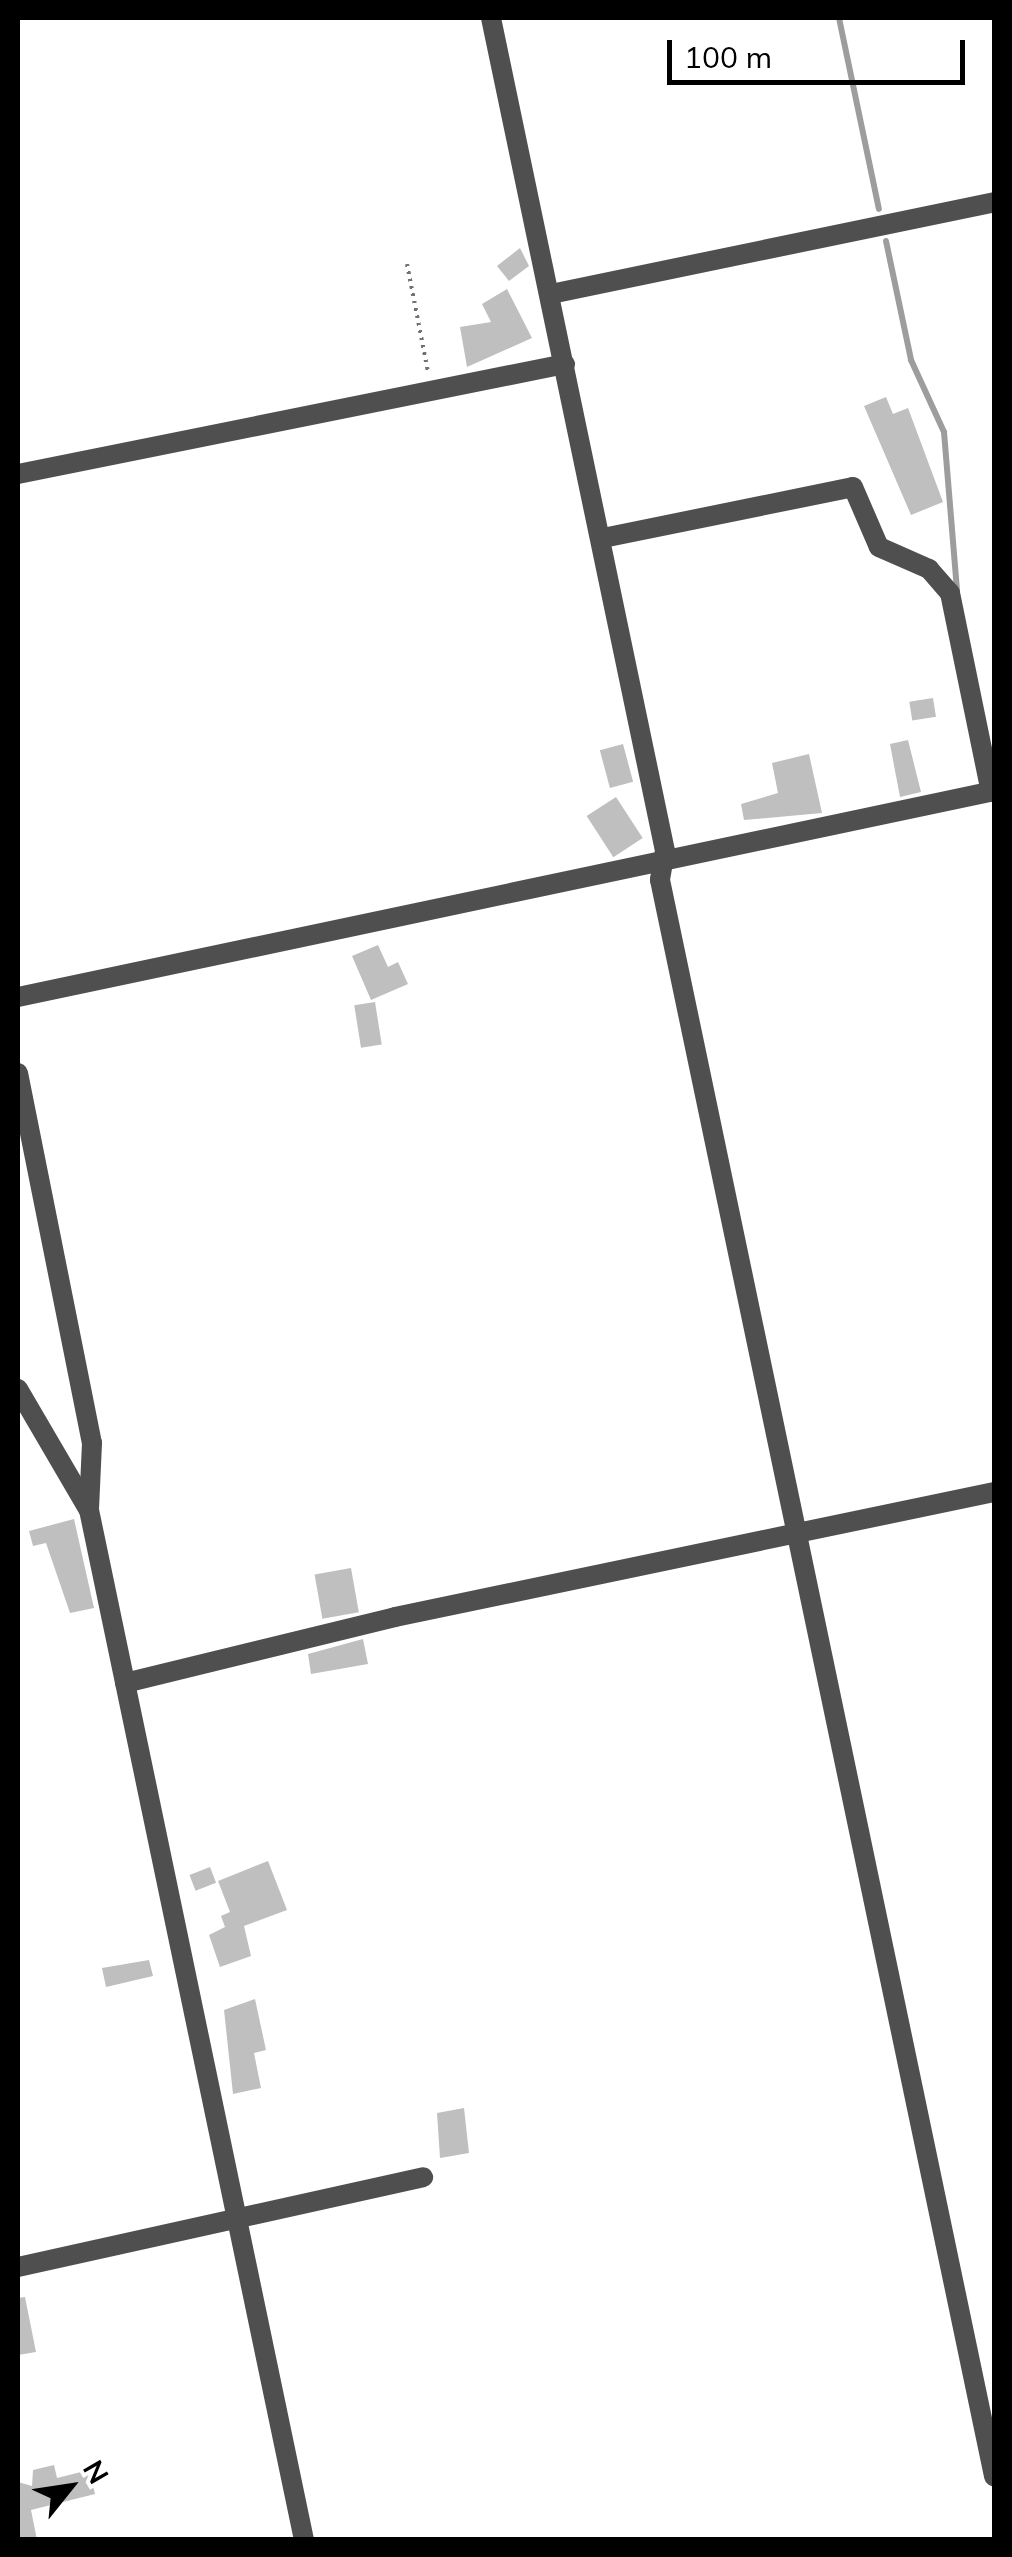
<!DOCTYPE html>
<style>
body{margin:0}
#map{position:relative;width:1012px;height:2557px;overflow:hidden;background:#fff;font-family:Mulish,sans-serif}
div>[style]{position:absolute}
.stream>*{height:6px;margin:-3px;padding:0 3px;transform-origin:3px;border-radius:3px;background:#9d9d9d}
.building>*{inset:0;background:#bfbfbf;transform-origin:0 0}
.path>*{height:4px;margin-top:-2px;transform-origin:0;background:repeating-linear-gradient(90deg,#717171 0 2.5px,transparent 0 7.5px)}
.minor>*{height:20px;margin:-10px;padding:0 10px;transform-origin:10px;border-radius:10px;background:#4f4f4f}
span{translate:-50% -50%;white-space:nowrap;text-align:center;line-height:1.15;-webkit-text-stroke:8px #fff;paint-order:stroke}
.frame{position:absolute;inset:0;border:20px solid #000;pointer-events:none}
.north{position:absolute;left:20px;top:2437px;width:100px;height:100px;-webkit-text-stroke:8px #fff;paint-order:stroke;rotate:60deg;font-size:28px;font-weight:700;line-height:40px;text-align:center;color:#000}
.north::after{content:'';display:block;margin:auto;width:35px;height:45px;background:#000;clip-path:polygon(50% 0,100% 100%,50% 72%,0 100%)}
.scale{position:absolute;left:667px;top:40px;width:298px;height:45px;box-sizing:border-box;border:5px solid #000;border-top:0;padding-left:12px;font-size:30px;line-height:35px;white-space:nowrap;color:#000;-webkit-text-stroke:8px #fff;paint-order:stroke}
</style>
<div id="map">
<div class="stream">
<div style="left:839px;top:18px;width:195px;rotate:78.2deg"></div>
<div style="left:886px;top:241px;width:122px;rotate:78.1deg"></div>
<div style="left:911px;top:360px;width:79px;rotate:65.4deg"></div>
<div style="left:944px;top:432px;width:158px;rotate:85.3deg"></div>
</div>
<div class="building">
<div style="clip-path:polygon(520px 248px,529px 266px,509px 281px,497px 266px)"></div>
<div style="clip-path:polygon(507px 289px,532px 338px,467px 367px,460px 327px,491px 322px,482px 304px)"></div>
<div style="clip-path:polygon(886px 397px,893px 414px,908px 408px,943px 502px,911px 515px,864px 406px)"></div>
<div style="left:933px;top:698px;width:19px;height:24px;rotate:81deg"></div>
<div style="clip-path:polygon(908px 740px,921px 792px,900px 797px,890px 744px)"></div>
<div style="left:623px;top:744px;width:39px;height:24px;rotate:75deg"></div>
<div style="clip-path:polygon(809px 754px,822px 813px,744px 820px,741px 804px,778px 793px,772px 763px)"></div>
<div style="left:616px;top:797px;width:49px;height:35px;rotate:57deg"></div>
<div style="clip-path:polygon(378px 945px,388px 967px,398px 962px,408px 984px,371px 1000px,352px 956px)"></div>
<div style="left:375px;top:1002px;width:43px;height:21px;rotate:81deg"></div>
<div style="clip-path:polygon(74px 1519px,94px 1608px,70px 1613px,46px 1543px,33px 1546px,29px 1531px)"></div>
<div style="left:351px;top:1568px;width:45px;height:37px;rotate:80deg"></div>
<div style="clip-path:polygon(363px 1639px,368px 1664px,311px 1674px,308px 1654px)"></div>
<div style="clip-path:polygon(268px 1861px,287px 1910px,244px 1926px,251px 1956px,220px 1967px,209px 1935px,225px 1927px,221px 1916px,230px 1912px,218px 1881px)"></div>
<div style="left:210px;top:1867px;width:17px;height:22px;rotate:69deg"></div>
<div style="clip-path:polygon(149px 1960px,153px 1976px,106px 1987px,102px 1968px)"></div>
<div style="clip-path:polygon(255px 1999px,266px 2050px,254px 2053px,261px 2088px,233px 2094px,224px 2010px)"></div>
<div style="clip-path:polygon(464px 2108px,469px 2153px,440px 2158px,437px 2113px)"></div>
<div style="clip-path:polygon(25px 2297px,36px 2352px,18px 2355px,18px 2298px)"></div>
<div style="clip-path:polygon(54px 2465px,57px 2478px,89px 2470px,95px 2494px,31px 2510px,37px 2540px,18px 2540px,18px 2482px,32px 2486px,33px 2470px)"></div>
</div>
<div class="path">
<div style="left:407px;top:264px;width:110px;rotate:79deg"></div>
</div>
<div class="minor">
<div style="left:491px;top:18px;width:851px;rotate:78.2deg"></div>
<div style="left:665px;top:851px;width:29px;rotate:100deg"></div>
<div style="left:660px;top:880px;width:1631px;rotate:78.18deg"></div>
<div style="left:551px;top:294px;width:452px;rotate:-11.7deg"></div>
<div style="left:18px;top:474px;width:558px;rotate:-11.37deg"></div>
<div style="left:603px;top:538px;width:255px;rotate:-11.5deg"></div>
<div style="left:853px;top:487px;width:65px;rotate:66.6deg"></div>
<div style="left:879px;top:547px;width:55px;rotate:23.7deg"></div>
<div style="left:929px;top:569px;width:32px;rotate:49deg"></div>
<div style="left:950px;top:593px;width:203px;rotate:78.4deg"></div>
<div style="left:18px;top:997px;width:998px;rotate:-11.92deg"></div>
<div style="left:18px;top:1073px;width:377px;rotate:78.7deg"></div>
<div style="left:92px;top:1443px;width:67px;rotate:92.6deg"></div>
<div style="left:89px;top:1510px;width:1052px;rotate:78.21deg"></div>
<div style="left:18px;top:1389px;width:139px;rotate:59.7deg"></div>
<div style="left:125px;top:1683px;width:278px;rotate:-13.7deg"></div>
<div style="left:395px;top:1617px;width:612px;rotate:-11.79deg"></div>
<div style="left:18px;top:2267px;width:415px;rotate:-12.5deg"></div>
</div>
<div class="frame"></div>
<div class="north">N</div>
<div class="scale">100 m</div>
</div>
